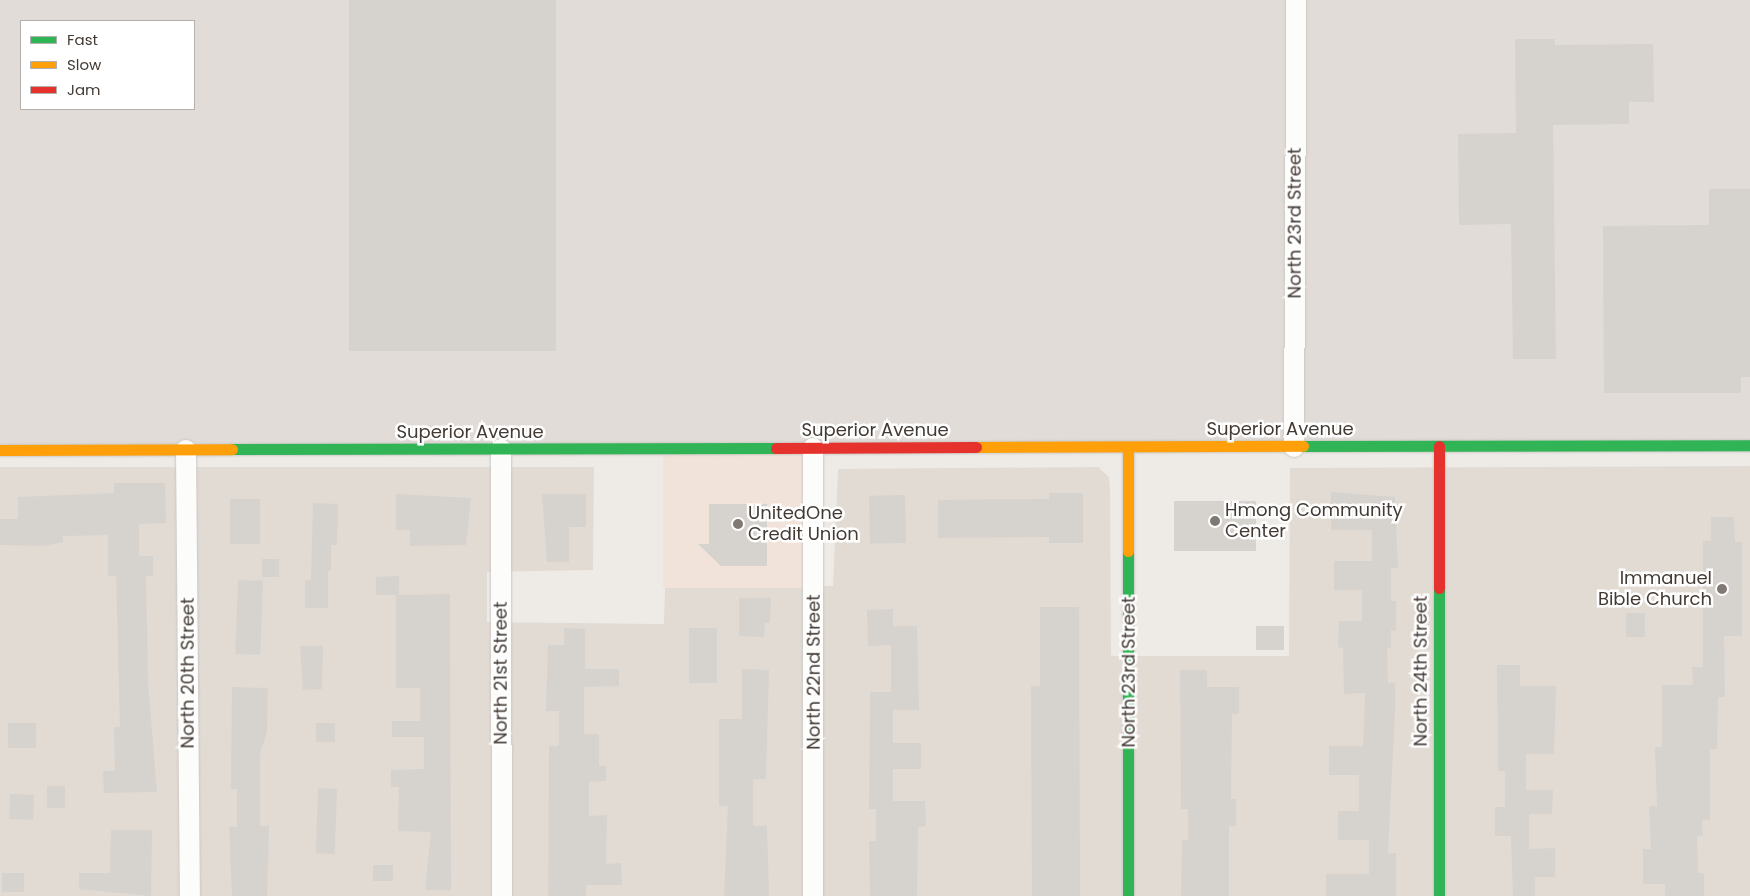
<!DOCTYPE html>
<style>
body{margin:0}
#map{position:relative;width:1750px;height:896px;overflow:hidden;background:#eeebe7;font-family:Poppins,sans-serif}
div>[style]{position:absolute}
.residential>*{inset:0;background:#e2dbd4}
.commercial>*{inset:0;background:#f1e3d9;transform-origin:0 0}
.industrial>*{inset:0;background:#e1dcd8}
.building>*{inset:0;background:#d6d2ce;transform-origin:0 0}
.roads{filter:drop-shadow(0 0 1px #cac7c3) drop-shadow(0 0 1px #cac7c3)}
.street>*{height:20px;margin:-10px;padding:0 10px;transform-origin:10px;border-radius:10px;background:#fcfcfb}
.fast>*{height:11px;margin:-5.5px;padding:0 5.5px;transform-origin:5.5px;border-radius:5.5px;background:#30b455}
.slow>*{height:11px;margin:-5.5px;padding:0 5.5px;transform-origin:5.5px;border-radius:5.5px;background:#ff9f0a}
.jam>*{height:11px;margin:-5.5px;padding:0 5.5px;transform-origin:5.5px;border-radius:5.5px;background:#e5322d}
.dots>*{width:14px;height:14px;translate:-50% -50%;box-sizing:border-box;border:2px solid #fff;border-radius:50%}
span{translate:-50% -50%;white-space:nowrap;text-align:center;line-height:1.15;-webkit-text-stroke:5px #fff;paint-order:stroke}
.street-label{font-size:18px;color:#433a34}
.poi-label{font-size:18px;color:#433a34}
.left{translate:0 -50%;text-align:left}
.right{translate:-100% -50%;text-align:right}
.legend{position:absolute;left:20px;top:20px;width:175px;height:90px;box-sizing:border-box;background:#fff;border:1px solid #b4b0ae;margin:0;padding:6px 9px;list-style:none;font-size:15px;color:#433a34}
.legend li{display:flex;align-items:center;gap:10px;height:25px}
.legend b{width:25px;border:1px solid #b4b0ae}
</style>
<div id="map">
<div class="residential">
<div style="clip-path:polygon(1750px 466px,1750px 896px,0 896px,0 467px,594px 467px,593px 570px,487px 572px,487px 622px,664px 624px,665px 588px,833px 586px,838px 469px,1098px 467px,1109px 477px,1110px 488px,1111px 656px,1289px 656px,1290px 468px)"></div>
</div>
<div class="commercial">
<div style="left:663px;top:448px;width:150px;height:140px"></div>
</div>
<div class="industrial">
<div style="clip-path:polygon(evenodd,0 0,1750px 0,1750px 445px,0 450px,0 0,21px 21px,194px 21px,194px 109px,21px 109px,21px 21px)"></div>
</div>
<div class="building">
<div style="left:349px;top:0;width:207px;height:351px"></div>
<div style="clip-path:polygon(1515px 39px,1555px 39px,1555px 45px,1653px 44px,1654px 102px,1629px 102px,1629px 124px,1553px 125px,1556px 359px,1513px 359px,1511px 224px,1459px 225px,1458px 134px,1516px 133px)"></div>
<div style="clip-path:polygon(1709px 189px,1750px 189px,1750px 377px,1741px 377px,1741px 393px,1604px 393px,1603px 226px,1709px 225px)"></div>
<div style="clip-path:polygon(114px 483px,165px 483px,166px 523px,139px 524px,139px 556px,153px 556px,153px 576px,146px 576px,148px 683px,157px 792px,104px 793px,103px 771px,115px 771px,114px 727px,120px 727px,116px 576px,108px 576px,108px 535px,63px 536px,63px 542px,44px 546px,0 545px,0 519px,18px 519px,18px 497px,114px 493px)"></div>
<div style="clip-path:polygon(1331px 492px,1395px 497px,1398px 568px,1391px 568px,1391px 601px,1396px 601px,1396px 631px,1391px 630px,1391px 648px,1387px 648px,1388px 683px,1395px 683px,1395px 711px,1388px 853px,1396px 853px,1396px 896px,1326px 896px,1326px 874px,1369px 874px,1369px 840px,1338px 840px,1338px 811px,1359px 811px,1359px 775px,1329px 775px,1329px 746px,1363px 746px,1365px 693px,1344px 694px,1343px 648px,1338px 647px,1339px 621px,1362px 621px,1362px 590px,1334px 590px,1334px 561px,1372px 561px,1372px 530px,1331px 530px)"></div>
<div style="clip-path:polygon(1049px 493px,1083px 493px,1083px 543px,1049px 543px,1049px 537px,938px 538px,938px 500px,1049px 499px)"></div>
<div style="clip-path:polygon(396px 494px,471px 498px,466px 545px,410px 546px,410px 530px,396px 530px)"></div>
<div style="clip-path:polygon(542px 494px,586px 494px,586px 527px,569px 527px,569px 562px,547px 562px)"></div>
<div style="left:905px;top:495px;width:48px;height:36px;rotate:89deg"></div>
<div style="left:230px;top:499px;width:30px;height:45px"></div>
<div style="left:1174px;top:501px;width:82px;height:50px"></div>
<div style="clip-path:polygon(313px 503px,338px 504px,337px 545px,331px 545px,331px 571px,328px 571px,328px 608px,305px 608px,305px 580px,311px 580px)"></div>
<div style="clip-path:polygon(709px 504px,767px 504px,767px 566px,721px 566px,698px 544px,709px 544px)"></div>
<div style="clip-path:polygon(1711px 517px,1734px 517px,1735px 542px,1742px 542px,1742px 636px,1724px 636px,1725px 697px,1718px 697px,1717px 749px,1710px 749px,1710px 820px,1702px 820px,1703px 836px,1697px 836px,1698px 873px,1704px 873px,1704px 896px,1665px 896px,1665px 884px,1643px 884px,1643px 849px,1651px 849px,1649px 806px,1657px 806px,1655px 747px,1662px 747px,1662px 685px,1693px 685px,1692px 667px,1703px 667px,1703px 541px,1711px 541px)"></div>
<div style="left:262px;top:559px;width:17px;height:18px"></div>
<div style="clip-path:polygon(399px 576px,399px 595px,450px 594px,451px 890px,425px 890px,431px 832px,398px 831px,399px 787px,391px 787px,391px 770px,424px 769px,424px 737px,392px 737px,392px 721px,420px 721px,420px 688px,396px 688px,396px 595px,376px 595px,376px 577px)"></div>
<div style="left:238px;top:580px;width:25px;height:74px;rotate:2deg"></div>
<div style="clip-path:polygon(739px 598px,771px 598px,770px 623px,765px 623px,764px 637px,739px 636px)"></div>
<div style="clip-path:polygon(1040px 607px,1079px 607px,1080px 896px,1032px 896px,1031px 686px,1040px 686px)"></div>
<div style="clip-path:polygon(893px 609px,893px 626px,917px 626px,919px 710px,893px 710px,893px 743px,921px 743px,921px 769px,893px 769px,893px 801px,925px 801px,926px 826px,918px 827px,917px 896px,870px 896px,869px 841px,876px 841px,876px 809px,869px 809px,870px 692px,891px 692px,891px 645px,868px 646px,867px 610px)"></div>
<div style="left:1626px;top:613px;width:19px;height:24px"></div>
<div style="left:1256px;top:626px;width:28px;height:24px"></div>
<div style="clip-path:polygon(564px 628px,585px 629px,585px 669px,619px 669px,619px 686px,584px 687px,584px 734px,599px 734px,599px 766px,606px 766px,606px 781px,589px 782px,589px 816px,607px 815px,606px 864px,621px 863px,622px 885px,586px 885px,586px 896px,548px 896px,549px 746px,559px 746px,559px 711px,546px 711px,548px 645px,564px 645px)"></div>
<div style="left:689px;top:628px;width:28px;height:55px"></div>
<div style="clip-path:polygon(300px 646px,323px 646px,322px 689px,303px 690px)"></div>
<div style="clip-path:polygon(1497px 665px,1520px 665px,1520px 686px,1556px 686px,1554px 754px,1526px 754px,1526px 790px,1553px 790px,1552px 814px,1529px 814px,1529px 849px,1555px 848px,1555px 877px,1535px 877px,1535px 896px,1513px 896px,1511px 836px,1495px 836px,1495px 807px,1505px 807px,1505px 771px,1498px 771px)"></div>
<div style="clip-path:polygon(742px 669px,769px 670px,766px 779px,753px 779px,753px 826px,767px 826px,769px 896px,724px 896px,728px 806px,719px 806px,719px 719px,742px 719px)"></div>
<div style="clip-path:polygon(1180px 670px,1207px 670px,1207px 687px,1239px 687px,1239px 714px,1232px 714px,1231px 799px,1236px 799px,1236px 826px,1229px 826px,1229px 896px,1181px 896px,1182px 840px,1188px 840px,1188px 809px,1181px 809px)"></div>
<div style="clip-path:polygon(232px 687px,268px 688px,267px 732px,260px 753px,260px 826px,269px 826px,267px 896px,232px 896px,229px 827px,237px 827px,237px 789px,231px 789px)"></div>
<div style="left:36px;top:723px;width:25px;height:28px;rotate:90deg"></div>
<div style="left:316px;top:723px;width:19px;height:19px"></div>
<div style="left:47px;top:786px;width:18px;height:22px"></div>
<div style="left:337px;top:789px;width:65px;height:19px;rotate:92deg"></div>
<div style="left:10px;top:794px;width:24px;height:25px;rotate:2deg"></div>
<div style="clip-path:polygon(111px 830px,152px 830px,151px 896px,79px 889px,79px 873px,110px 873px)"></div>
<div style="left:373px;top:865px;width:20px;height:16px"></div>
<div style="left:2px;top:873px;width:22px;height:19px"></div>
</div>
<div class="roads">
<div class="street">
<div style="left:1294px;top:447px;width:447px;rotate:-89.7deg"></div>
<div style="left:813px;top:448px;width:448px;rotate:90deg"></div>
<div style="left:501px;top:449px;width:447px;rotate:89.9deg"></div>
<div style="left:186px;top:450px;width:446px;rotate:89.5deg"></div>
</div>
<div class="fast">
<div style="left:1303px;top:446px;width:447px;rotate:-0.1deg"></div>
<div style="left:232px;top:449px;width:544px;rotate:-0.11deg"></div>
<div style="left:1128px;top:551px;width:345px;rotate:90deg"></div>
<div style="left:1439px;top:588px;width:308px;rotate:90deg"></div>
</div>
<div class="slow">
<div style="left:976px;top:447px;width:327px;rotate:-0.2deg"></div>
<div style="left:1128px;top:448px;width:103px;rotate:90deg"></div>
<div style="left:0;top:450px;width:232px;rotate:-0.2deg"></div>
</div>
<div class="jam">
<div style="left:1439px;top:446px;width:142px;rotate:90deg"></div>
<div style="left:776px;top:448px;width:200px;rotate:-0.3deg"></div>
</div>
</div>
<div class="dots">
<div style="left:1215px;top:521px;background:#7f7873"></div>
<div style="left:738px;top:524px;background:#7f7873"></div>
<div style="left:1722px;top:589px;background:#7f7873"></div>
</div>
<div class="street-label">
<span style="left:1295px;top:223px;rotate:-90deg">North 23rd Street</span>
<span style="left:1280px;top:429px">Superior Avenue</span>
<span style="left:875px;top:430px">Superior Avenue</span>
<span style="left:470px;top:432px">Superior Avenue</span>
<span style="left:1421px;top:671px;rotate:-90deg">North 24th Street</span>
<span style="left:814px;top:672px;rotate:-90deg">North 22nd Street</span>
<span style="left:1129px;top:672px;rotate:-90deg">North 23rd Street</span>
<span style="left:188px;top:673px;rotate:-90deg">North 20th Street</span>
<span style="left:501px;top:673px;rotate:-90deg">North 21st Street</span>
</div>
<div class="poi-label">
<span class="left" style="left:1225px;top:521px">Hmong Community<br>Center</span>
<span class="left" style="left:748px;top:524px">UnitedOne<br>Credit Union</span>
<span class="right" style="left:1712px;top:589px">Immanuel<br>Bible Church</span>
</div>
<ul class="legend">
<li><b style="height:6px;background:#30b455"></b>Fast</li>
<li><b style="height:6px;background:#ff9f0a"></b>Slow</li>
<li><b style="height:6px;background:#e5322d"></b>Jam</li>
</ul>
</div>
